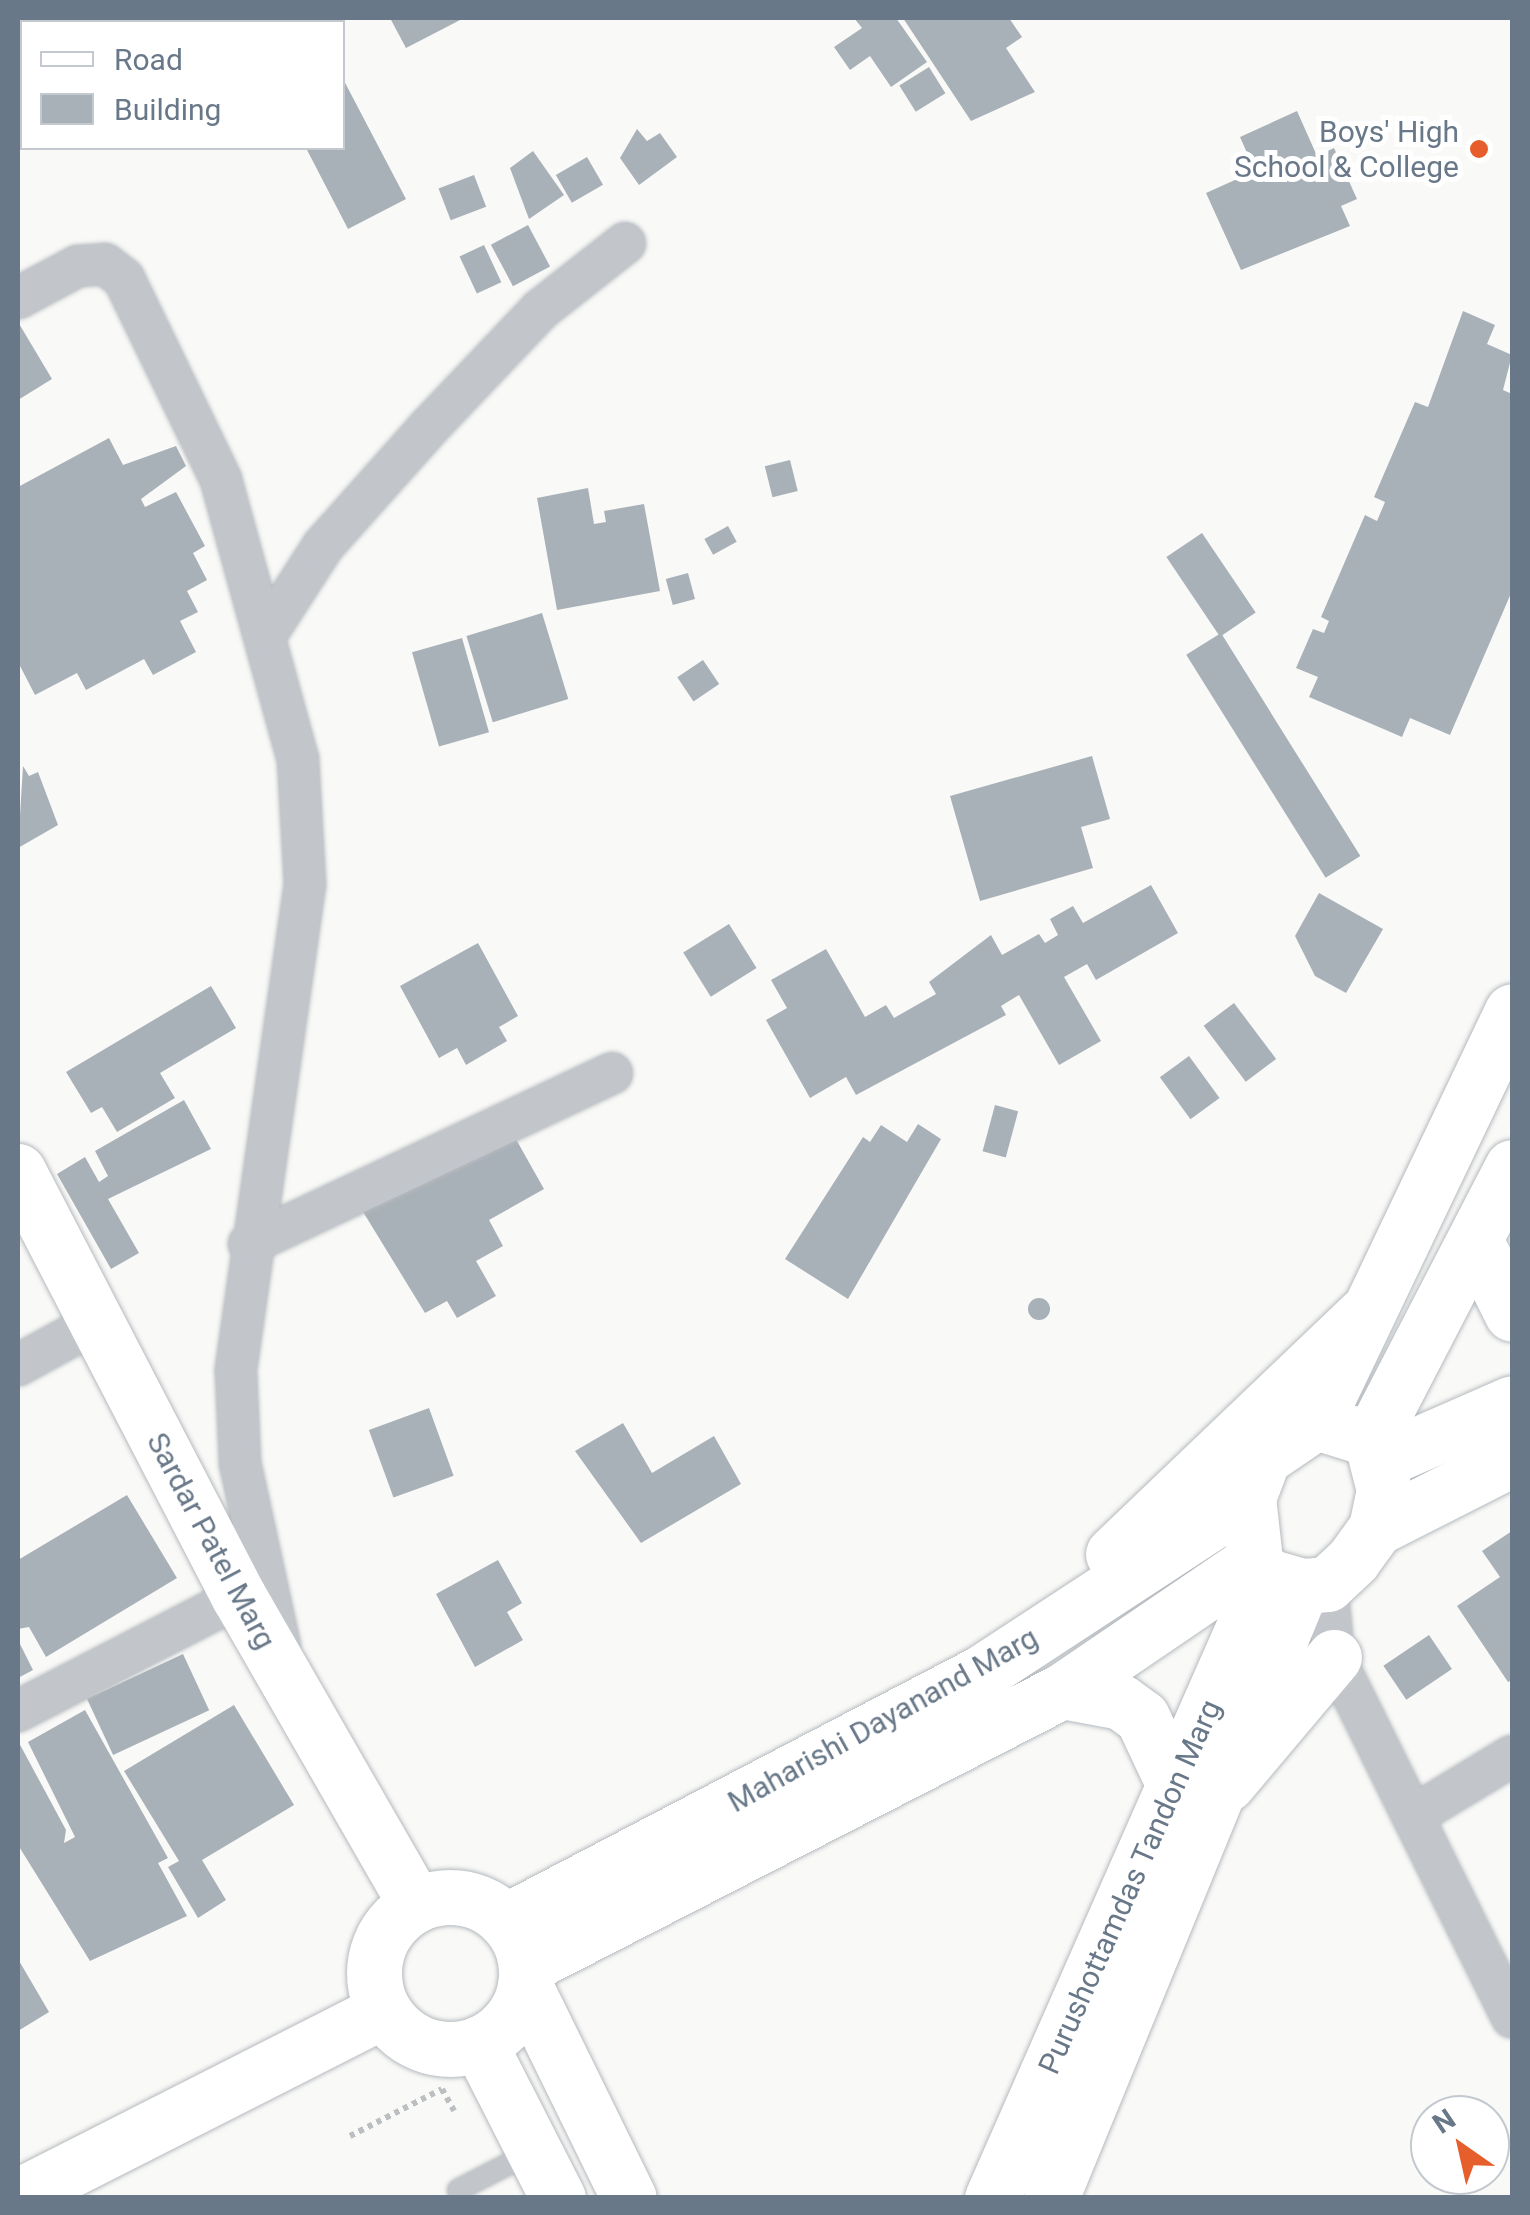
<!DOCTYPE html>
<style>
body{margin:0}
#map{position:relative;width:1530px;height:2215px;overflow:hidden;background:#f9f9f7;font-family:Roboto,sans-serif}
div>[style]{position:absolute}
.building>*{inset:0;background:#a9b1b8;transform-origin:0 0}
.round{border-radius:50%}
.path>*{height:6px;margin-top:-3px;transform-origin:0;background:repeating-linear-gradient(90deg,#bcbfc2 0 5px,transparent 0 10px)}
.roads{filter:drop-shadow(0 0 2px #b5babf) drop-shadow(0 0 2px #b5babf)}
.lane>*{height:20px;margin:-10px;padding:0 10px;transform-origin:10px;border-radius:10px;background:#c2c6cb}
.street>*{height:40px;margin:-20px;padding:0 20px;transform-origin:20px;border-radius:20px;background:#c2c6cb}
.secondary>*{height:55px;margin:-27.5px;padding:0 27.5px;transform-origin:27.5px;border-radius:27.5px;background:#fff}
.secondary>.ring{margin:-27.5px;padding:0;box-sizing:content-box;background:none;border:55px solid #fff;border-radius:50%}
.primary>*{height:55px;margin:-27.5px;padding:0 27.5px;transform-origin:27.5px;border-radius:27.5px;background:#fff}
.dots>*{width:28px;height:28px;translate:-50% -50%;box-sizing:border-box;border:5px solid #fff;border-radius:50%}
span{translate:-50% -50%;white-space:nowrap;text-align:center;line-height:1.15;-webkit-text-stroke:10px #fff;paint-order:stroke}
.poi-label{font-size:30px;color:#687888}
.right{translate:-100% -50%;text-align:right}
.street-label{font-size:30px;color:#687888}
.frame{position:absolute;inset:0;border:20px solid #687888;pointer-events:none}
.legend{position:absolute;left:20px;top:20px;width:325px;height:130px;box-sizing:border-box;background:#fff;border:2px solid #c3c9cf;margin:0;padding:12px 18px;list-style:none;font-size:30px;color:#687888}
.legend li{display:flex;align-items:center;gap:20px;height:50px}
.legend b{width:50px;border:2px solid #c3c9cf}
.north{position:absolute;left:1410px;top:2095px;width:100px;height:100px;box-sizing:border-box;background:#fff;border:2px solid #c3c9cf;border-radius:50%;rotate:326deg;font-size:28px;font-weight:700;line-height:40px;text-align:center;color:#687888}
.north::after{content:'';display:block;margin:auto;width:35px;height:45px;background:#e55e2b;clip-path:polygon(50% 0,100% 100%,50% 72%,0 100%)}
</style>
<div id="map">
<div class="building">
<div style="clip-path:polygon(390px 18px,464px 18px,406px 48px)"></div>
<div style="clip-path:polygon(854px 18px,896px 18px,927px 62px,891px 87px,870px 56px,850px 70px,834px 47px,862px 28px)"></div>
<div style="clip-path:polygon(903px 18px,1009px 18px,1022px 37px,1006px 48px,1035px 92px,971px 121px)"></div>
<div style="left:929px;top:67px;width:31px;height:35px;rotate:58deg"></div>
<div style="clip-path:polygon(342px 77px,406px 199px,348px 229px,306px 148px,342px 148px)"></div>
<div style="clip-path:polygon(1297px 111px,1317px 156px,1334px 148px,1357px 199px,1341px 206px,1350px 226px,1241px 270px,1206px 193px,1255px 171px,1240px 137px)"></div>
<div style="clip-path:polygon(637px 129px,647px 141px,660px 133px,677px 157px,639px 185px,620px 158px)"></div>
<div style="clip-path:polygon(533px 151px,564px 195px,529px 219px,510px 168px)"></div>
<div style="left:587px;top:157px;width:32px;height:36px;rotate:60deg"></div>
<div style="left:474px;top:175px;width:34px;height:38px;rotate:69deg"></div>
<div style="left:528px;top:225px;width:47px;height:42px;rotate:62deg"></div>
<div style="left:484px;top:245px;width:41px;height:27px;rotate:65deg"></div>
<div style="clip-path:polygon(1463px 311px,1495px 325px,1487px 344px,1512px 355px,1503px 390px,1512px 394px,1512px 591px,1450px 735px,1410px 718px,1402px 737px,1309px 697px,1318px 677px,1296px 668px,1313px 629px,1324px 633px,1329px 621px,1321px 617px,1365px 515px,1377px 521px,1385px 502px,1374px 497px,1415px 402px,1428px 407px)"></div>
<div style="clip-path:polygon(18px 322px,52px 379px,18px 400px)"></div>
<div style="clip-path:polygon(109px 438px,123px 465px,176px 446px,186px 466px,141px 499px,145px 507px,176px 492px,205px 546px,193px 553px,207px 580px,187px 591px,198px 612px,180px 621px,196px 652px,153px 675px,144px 659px,86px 690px,77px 673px,35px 695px,18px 662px,18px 487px)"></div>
<div style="left:790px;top:460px;width:32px;height:26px;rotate:76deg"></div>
<div style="clip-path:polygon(588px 488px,594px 524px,606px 522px,604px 511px,644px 504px,660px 591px,557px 610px,537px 498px)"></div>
<div style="left:728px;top:526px;width:18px;height:27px;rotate:61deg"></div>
<div style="left:1202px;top:533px;width:96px;height:43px;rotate:56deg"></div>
<div style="left:688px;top:573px;width:27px;height:23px;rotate:75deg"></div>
<div style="left:542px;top:613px;width:90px;height:79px;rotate:73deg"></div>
<div style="left:1221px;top:633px;width:263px;height:41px;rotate:58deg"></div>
<div style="left:462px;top:638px;width:98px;height:52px;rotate:74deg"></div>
<div style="left:703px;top:660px;width:29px;height:31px;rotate:56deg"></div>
<div style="clip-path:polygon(1092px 756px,1110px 819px,1081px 827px,1093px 868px,980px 901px,950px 796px)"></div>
<div style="clip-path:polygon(23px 766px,29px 776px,38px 772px,58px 825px,18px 848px)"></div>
<div style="clip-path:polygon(1151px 885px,1178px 933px,1096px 980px,1087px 964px,1064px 977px,1101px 1041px,1059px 1065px,1019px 995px,1001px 1006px,1006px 1015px,856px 1095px,846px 1077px,810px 1098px,766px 1020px,787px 1008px,771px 980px,826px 949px,865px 1017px,886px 1005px,894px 1018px,936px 994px,929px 982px,991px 935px,1002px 955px,1039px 934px,1045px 943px,1058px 935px,1050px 919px,1073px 906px,1083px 923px)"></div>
<div style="clip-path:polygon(1319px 893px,1383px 929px,1346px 993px,1315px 976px,1295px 936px)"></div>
<div style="left:729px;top:924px;width:52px;height:54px;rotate:58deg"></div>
<div style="clip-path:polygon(478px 943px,518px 1016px,499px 1027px,507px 1041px,466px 1065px,457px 1048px,439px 1058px,400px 986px)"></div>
<div style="clip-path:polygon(211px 986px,236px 1028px,160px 1073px,175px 1098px,117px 1132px,102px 1107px,91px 1113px,66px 1072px)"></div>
<div style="left:1234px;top:1003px;width:70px;height:38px;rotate:53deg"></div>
<div style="left:1189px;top:1056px;width:52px;height:36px;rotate:54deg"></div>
<div style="clip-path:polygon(184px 1100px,211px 1149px,108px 1199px,139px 1253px,111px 1269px,57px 1174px,85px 1157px,99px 1182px,108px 1176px,95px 1151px)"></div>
<div style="left:995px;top:1105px;width:24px;height:48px;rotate:15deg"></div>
<div style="clip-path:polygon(918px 1124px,941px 1139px,848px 1299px,785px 1259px,863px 1137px,870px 1142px,881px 1125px,907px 1142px)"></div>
<div style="clip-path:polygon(508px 1125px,544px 1189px,489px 1220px,503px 1246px,476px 1261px,496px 1296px,457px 1318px,447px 1301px,425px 1313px,357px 1202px)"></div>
<div class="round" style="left:1028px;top:1298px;width:22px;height:22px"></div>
<div style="left:429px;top:1408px;width:72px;height:64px;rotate:70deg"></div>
<div style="clip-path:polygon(623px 1423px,652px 1473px,714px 1436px,741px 1484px,641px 1543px,575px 1451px)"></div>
<div style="clip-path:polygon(127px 1495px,177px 1578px,46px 1657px,29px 1627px,18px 1629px,18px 1560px)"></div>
<div style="clip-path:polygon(1512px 1531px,1512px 1680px,1508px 1682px,1457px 1606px,1500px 1577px,1482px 1551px)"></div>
<div style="clip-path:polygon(498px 1560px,522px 1603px,507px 1612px,523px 1640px,475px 1667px,436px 1594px)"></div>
<div style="left:1429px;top:1635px;width:41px;height:55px;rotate:56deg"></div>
<div style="clip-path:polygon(18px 1640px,33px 1670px,18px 1678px)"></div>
<div style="left:183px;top:1654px;width:62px;height:106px;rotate:65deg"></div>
<div style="clip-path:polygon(234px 1705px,294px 1805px,202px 1860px,226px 1900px,198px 1918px,168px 1867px,179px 1861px,124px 1771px)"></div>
<div style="clip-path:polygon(85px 1710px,168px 1858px,158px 1863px,187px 1916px,90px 1961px,18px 1845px,18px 1741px,66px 1830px,64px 1843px,75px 1837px,28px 1742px)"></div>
<div style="clip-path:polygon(18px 1959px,49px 2012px,18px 2031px)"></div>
</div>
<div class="path">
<div style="left:350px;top:2136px;width:103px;rotate:-27.1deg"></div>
<div style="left:442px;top:2089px;width:25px;rotate:61deg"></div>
</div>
<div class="roads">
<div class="lane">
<div style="left:458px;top:2190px;width:83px;rotate:-27.2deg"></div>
</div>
<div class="street">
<div style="left:18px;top:298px;width:68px;rotate:-28.1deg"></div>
<div style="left:78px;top:266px;width:27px;rotate:-4deg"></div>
<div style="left:105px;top:264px;width:24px;rotate:38deg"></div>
<div style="left:124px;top:279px;width:223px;rotate:64.2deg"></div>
<div style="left:221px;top:480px;width:289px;rotate:74.6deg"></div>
<div style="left:298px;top:759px;width:125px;rotate:86.8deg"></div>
<div style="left:305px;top:884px;width:492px;rotate:98.1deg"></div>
<div style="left:236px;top:1371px;width:92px;rotate:87.5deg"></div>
<div style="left:240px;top:1463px;width:188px;rotate:77.7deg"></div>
<div style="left:267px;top:633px;width:103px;rotate:-57.2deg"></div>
<div style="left:323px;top:546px;width:161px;rotate:-48.3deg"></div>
<div style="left:430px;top:426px;width:160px;rotate:-46.5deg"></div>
<div style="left:540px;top:310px;width:108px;rotate:-38.2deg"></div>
<div style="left:249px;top:1244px;width:401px;rotate:-25.2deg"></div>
<div style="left:18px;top:1365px;width:88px;rotate:-28.6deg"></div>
<div style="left:1327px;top:1584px;width:73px;rotate:84.5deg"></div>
<div style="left:1334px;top:1657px;width:402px;rotate:63.7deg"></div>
<div style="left:18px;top:1711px;width:249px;rotate:-27.3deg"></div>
<div style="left:1413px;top:1816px;width:116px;rotate:-31.2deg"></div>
</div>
<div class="secondary">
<div style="left:184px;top:22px;width:9px;rotate:-27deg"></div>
<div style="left:18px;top:112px;width:5px;rotate:-37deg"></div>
<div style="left:18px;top:1171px;width:480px;rotate:62.6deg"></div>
<div style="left:239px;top:1597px;width:355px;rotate:60.1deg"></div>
<div style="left:1476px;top:1242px;width:80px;rotate:63.4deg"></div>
<div style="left:1380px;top:1461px;width:144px;rotate:-23.7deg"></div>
<div style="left:1376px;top:1528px;width:153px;rotate:-26.9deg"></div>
<div style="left:1113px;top:1554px;width:349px;rotate:-43.7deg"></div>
<div style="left:1062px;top:1691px;width:60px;rotate:10.6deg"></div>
<div style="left:1121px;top:1702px;width:26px;rotate:36deg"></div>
<div style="left:1142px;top:1717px;width:77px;rotate:64.8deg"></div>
<div style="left:1227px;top:1784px;width:166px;rotate:-49.9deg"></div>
<div class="ring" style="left:374px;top:1897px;width:97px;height:97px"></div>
<div style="left:506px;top:1921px;width:536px;rotate:-27.57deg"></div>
<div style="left:981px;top:1673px;width:319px;rotate:-33.2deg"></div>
<div style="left:526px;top:1966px;width:602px;rotate:-27.16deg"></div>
<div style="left:1062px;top:1691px;width:233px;rotate:-34.2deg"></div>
<div style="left:525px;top:1986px;width:236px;rotate:63.9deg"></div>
<div style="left:479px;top:2043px;width:174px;rotate:63deg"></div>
<div style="left:18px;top:2196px;width:409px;rotate:-26.9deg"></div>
</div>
<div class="primary">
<div style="left:1316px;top:1422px;width:58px;rotate:17.2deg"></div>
<div style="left:1371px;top:1439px;width:53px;rotate:75.7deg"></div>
<div style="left:1384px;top:1490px;width:39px;rotate:102deg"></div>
<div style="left:1376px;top:1528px;width:39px;rotate:126deg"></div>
<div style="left:1353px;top:1560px;width:35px;rotate:137deg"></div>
<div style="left:1327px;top:1584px;width:25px;rotate:175deg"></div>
<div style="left:1302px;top:1586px;width:37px;rotate:-164deg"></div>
<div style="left:1266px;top:1576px;width:19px;rotate:-125deg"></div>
<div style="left:1255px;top:1560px;width:62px;rotate:-96.4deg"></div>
<div style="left:1248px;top:1498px;width:43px;rotate:-69.4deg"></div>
<div style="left:1263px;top:1458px;width:64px;rotate:-34.2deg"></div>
<div style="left:1316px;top:1422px;width:455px;rotate:-64.5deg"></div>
<div style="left:1371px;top:1439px;width:306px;rotate:-62.6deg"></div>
<div style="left:992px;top:2198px;width:680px;rotate:-66.23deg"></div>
<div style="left:1051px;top:2198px;width:661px;rotate:-67.7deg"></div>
</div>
</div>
<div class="dots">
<div style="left:1479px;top:149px;background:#e55e2b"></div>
</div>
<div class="poi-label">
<span class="right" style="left:1459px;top:149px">Boys' High<br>School &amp; College</span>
</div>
<div class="street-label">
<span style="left:211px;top:1541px;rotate:62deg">Sardar Patel Marg</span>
<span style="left:883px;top:1720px;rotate:-29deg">Maharishi Dayanand Marg</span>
<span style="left:1130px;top:1887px;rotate:-66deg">Purushottamdas Tandon Marg</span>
</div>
<div class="frame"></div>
<ul class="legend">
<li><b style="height:12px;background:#fff"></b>Road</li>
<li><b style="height:28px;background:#a9b1b8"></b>Building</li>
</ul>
<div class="north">N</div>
</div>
